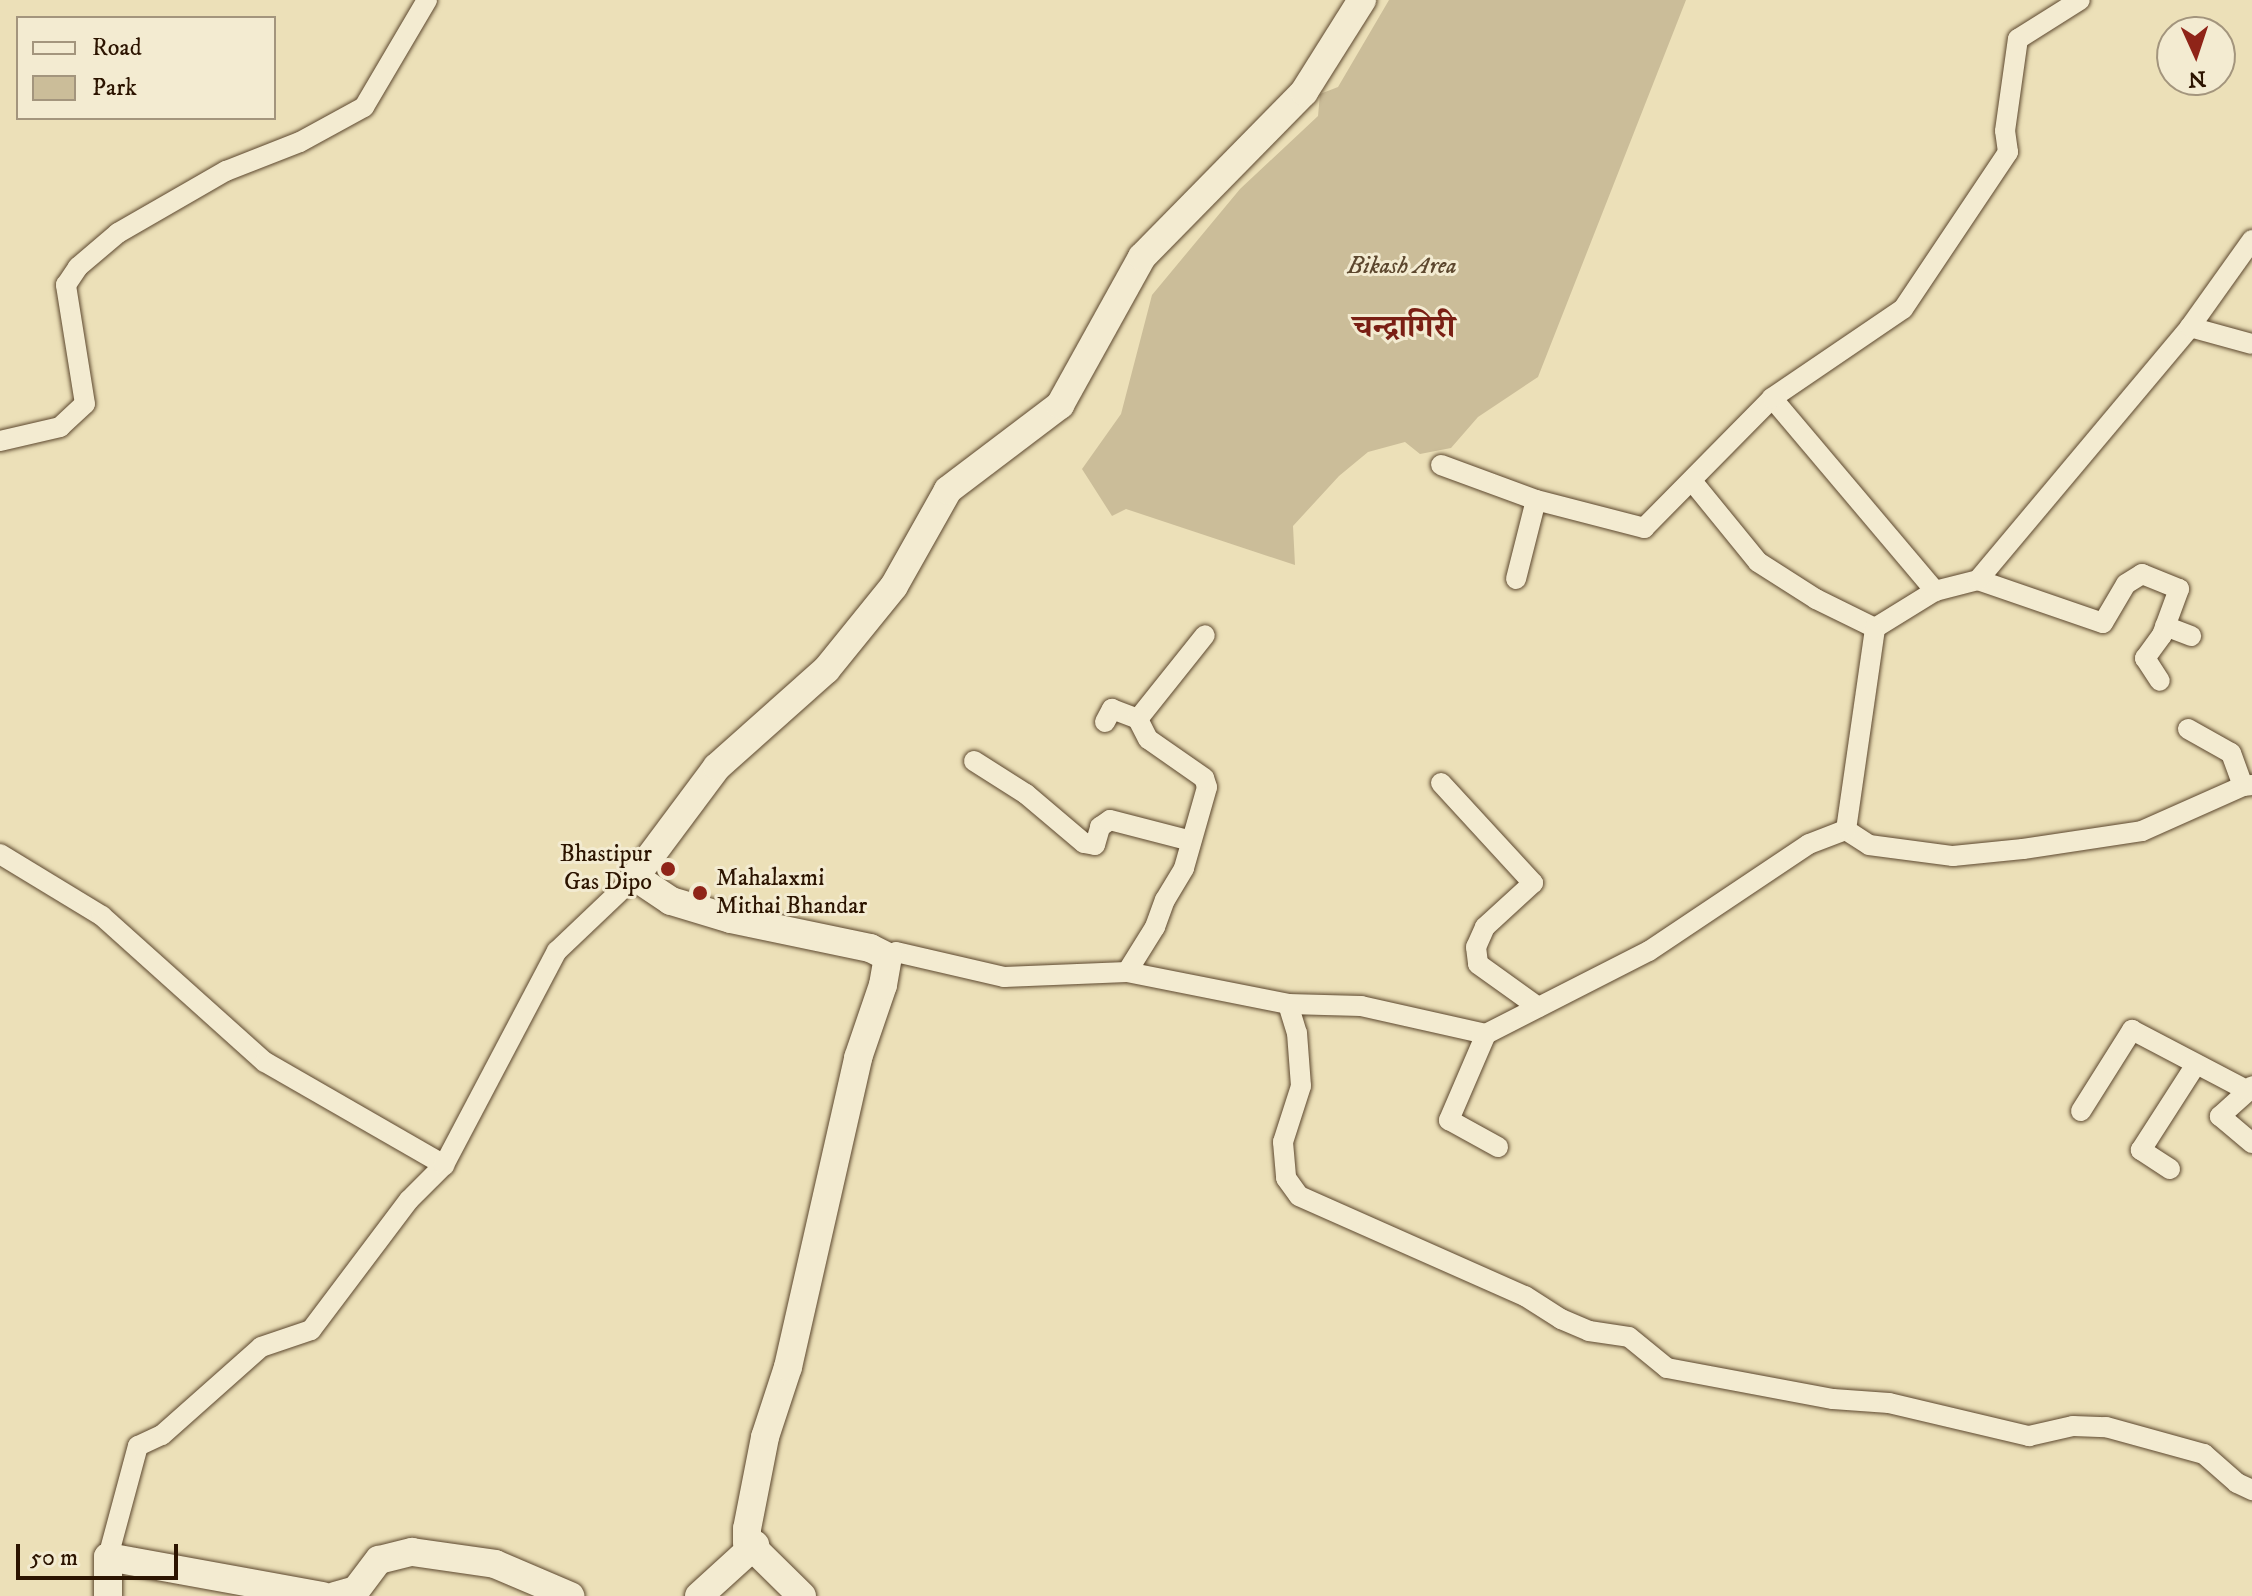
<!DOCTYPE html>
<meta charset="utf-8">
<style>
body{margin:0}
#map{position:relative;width:2252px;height:1596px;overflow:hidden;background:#ece0b8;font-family:"IM FELL DW Pica","Noto Serif Devanagari",serif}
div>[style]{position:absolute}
.green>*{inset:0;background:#cbbd99}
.roads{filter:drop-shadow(0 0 2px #5c472e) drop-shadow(0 0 2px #5c472e)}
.street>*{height:20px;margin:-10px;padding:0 10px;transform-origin:10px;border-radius:10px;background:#f3ebd1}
.secondary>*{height:28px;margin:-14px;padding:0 14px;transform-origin:14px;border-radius:14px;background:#f3ebd1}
.dots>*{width:22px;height:22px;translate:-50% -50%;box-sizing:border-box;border:4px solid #f3ebd1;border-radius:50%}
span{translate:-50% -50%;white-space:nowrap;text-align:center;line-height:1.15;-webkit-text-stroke:6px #f3ebd1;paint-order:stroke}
.park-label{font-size:24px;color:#5c472e;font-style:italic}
.poi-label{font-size:24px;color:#2c1400}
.right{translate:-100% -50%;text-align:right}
.left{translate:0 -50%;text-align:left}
.district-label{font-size:32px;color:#7a1f14;font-weight:700}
.legend{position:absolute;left:16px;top:16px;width:260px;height:104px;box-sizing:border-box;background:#f3ebd1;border:2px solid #a3957d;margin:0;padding:10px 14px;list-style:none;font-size:24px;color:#2c1400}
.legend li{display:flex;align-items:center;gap:16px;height:40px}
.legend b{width:40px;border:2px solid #a3957d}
.north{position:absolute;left:2156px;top:16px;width:80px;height:80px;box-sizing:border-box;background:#f3ebd1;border:2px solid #a3957d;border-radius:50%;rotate:177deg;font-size:22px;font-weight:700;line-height:32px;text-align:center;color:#2c1400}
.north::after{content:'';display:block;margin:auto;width:28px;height:36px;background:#8f2418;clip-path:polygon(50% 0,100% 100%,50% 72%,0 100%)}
.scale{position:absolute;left:16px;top:1544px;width:162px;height:36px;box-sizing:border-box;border:4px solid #2c1400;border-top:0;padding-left:10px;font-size:24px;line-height:28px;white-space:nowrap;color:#2c1400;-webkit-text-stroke:6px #f3ebd1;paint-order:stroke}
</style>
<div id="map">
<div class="green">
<div style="clip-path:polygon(1389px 0,1686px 0,1538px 377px,1478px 417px,1451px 448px,1420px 454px,1405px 442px,1368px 452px,1339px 476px,1293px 526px,1295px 565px,1126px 509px,1112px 516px,1082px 469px,1121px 414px,1152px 295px,1240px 189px,1318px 116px,1320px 94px,1338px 87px)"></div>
</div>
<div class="roads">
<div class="street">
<div style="left:2190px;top:327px;width:64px;rotate:15.3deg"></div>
<div style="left:1772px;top:398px;width:253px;rotate:49.8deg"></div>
<div style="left:0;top:441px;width:62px;rotate:-13.1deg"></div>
<div style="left:60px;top:427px;width:34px;rotate:-43deg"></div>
<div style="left:85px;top:404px;width:121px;rotate:-99.1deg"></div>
<div style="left:66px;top:285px;width:22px;rotate:-56deg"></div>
<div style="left:78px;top:267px;width:52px;rotate:-40.4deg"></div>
<div style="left:118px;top:233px;width:125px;rotate:-29.9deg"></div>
<div style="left:226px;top:171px;width:79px;rotate:-21.4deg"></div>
<div style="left:300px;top:142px;width:73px;rotate:-28.7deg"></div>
<div style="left:364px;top:107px;width:124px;rotate:-59.5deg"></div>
<div style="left:1441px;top:465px;width:101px;rotate:20.2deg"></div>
<div style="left:1536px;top:500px;width:112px;rotate:14.5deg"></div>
<div style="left:1644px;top:528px;width:182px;rotate:-45.4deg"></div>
<div style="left:1772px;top:398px;width:158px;rotate:-34.2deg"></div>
<div style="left:1903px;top:309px;width:189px;rotate:-56.2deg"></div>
<div style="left:2008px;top:152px;width:21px;rotate:-98deg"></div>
<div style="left:2005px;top:131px;width:93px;rotate:-82deg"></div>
<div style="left:2018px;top:39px;width:73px;rotate:-32.2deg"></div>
<div style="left:1692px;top:481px;width:104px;rotate:50.8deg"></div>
<div style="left:1758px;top:562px;width:69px;rotate:32.5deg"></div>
<div style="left:1816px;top:599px;width:66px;rotate:26.2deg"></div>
<div style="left:1516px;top:579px;width:81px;rotate:-75.8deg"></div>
<div style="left:1978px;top:580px;width:132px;rotate:19deg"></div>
<div style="left:2103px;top:623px;width:45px;rotate:-59.5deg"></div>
<div style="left:2126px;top:584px;width:19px;rotate:-32deg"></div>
<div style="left:2142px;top:574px;width:40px;rotate:22deg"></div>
<div style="left:2179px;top:589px;width:49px;rotate:110.3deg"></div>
<div style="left:2162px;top:635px;width:29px;rotate:126deg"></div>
<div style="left:2145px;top:658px;width:27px;rotate:57deg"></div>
<div style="left:2165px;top:626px;width:28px;rotate:21deg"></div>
<div style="left:1105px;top:722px;width:15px;rotate:-62deg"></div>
<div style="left:1112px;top:709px;width:28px;rotate:21deg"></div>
<div style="left:2188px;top:729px;width:49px;rotate:29.2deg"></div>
<div style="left:2231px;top:753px;width:35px;rotate:70deg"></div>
<div style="left:974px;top:761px;width:62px;rotate:32.4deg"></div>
<div style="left:1026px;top:794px;width:76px;rotate:40.2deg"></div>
<div style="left:1084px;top:843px;width:11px;rotate:10deg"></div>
<div style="left:1095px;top:845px;width:19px;rotate:-74deg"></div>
<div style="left:1100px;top:827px;width:12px;rotate:-35deg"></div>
<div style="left:1110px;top:820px;width:84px;rotate:14.5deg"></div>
<div style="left:1441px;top:783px;width:136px;rotate:47.4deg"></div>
<div style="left:1533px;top:883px;width:65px;rotate:137.5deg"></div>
<div style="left:1485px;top:927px;width:22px;rotate:114deg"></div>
<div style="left:1476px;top:947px;width:17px;rotate:83deg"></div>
<div style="left:1478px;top:964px;width:74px;rotate:35.6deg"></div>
<div style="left:1846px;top:830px;width:27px;rotate:33deg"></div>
<div style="left:1869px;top:845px;width:85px;rotate:7.5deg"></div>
<div style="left:1953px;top:856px;width:70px;rotate:-5.7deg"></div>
<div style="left:2023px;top:849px;width:120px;rotate:-8.6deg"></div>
<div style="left:2142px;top:831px;width:111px;rotate:-24deg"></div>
<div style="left:2243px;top:786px;width:9px;rotate:-6deg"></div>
<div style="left:0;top:854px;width:119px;rotate:31.3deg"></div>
<div style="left:102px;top:916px;width:219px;rotate:41.9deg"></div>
<div style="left:265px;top:1062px;width:207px;rotate:29.9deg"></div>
<div style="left:888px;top:957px;width:9px;rotate:-32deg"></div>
<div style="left:896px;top:952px;width:111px;rotate:13deg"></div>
<div style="left:1004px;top:977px;width:123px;rotate:-2.3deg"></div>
<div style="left:1127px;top:972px;width:164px;rotate:11.2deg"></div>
<div style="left:1288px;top:1004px;width:73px;rotate:1.6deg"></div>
<div style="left:1361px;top:1006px;width:128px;rotate:12.6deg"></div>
<div style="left:1486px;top:1034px;width:183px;rotate:-27deg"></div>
<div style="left:1649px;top:951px;width:192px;rotate:-33.8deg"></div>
<div style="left:1809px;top:844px;width:40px;rotate:-21deg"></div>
<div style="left:1846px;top:830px;width:204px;rotate:-81.8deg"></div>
<div style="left:1875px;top:628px;width:70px;rotate:-31.7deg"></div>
<div style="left:1935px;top:591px;width:44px;rotate:-14.3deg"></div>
<div style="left:1978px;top:580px;width:330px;rotate:-50deg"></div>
<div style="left:2190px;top:327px;width:107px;rotate:-54.5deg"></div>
<div style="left:1127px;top:972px;width:53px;rotate:-58.1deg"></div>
<div style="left:1155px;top:927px;width:29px;rotate:-70deg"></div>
<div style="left:1165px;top:900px;width:37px;rotate:-59deg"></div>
<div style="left:1184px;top:868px;width:84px;rotate:-74.1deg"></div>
<div style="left:1207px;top:787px;width:9px;rotate:-108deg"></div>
<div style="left:1204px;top:778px;width:68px;rotate:-145.1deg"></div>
<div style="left:1148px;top:739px;width:22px;rotate:-117deg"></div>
<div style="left:1138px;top:719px;width:107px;rotate:-51.4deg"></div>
<div style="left:1288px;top:1004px;width:30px;rotate:73deg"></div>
<div style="left:1297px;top:1033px;width:53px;rotate:85.7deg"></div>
<div style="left:1301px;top:1086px;width:59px;rotate:107.8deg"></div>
<div style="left:1283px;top:1142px;width:36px;rotate:85deg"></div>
<div style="left:1286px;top:1178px;width:22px;rotate:54deg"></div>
<div style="left:1299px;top:1196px;width:247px;rotate:23.9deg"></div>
<div style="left:1525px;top:1296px;width:43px;rotate:32.6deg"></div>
<div style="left:1561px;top:1319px;width:30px;rotate:23deg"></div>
<div style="left:1589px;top:1331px;width:40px;rotate:8.5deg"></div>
<div style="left:1629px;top:1337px;width:49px;rotate:39.2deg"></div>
<div style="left:1667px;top:1368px;width:169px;rotate:10.6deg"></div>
<div style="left:1833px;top:1399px;width:56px;rotate:4.1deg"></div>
<div style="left:1889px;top:1403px;width:144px;rotate:13.3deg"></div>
<div style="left:2029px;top:1436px;width:45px;rotate:-12.8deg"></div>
<div style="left:2073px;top:1426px;width:33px;rotate:2deg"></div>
<div style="left:2106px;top:1427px;width:102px;rotate:15.4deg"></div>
<div style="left:2204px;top:1454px;width:44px;rotate:41.3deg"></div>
<div style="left:2237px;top:1483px;width:17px;rotate:25deg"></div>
<div style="left:1486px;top:1034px;width:94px;rotate:113.3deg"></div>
<div style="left:1449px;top:1120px;width:56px;rotate:28.9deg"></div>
<div style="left:2248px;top:1091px;width:38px;rotate:138deg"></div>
<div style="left:2220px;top:1116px;width:42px;rotate:40.2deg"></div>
<div style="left:2081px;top:1111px;width:96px;rotate:-57.8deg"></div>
<div style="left:2132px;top:1030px;width:131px;rotate:27.7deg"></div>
<div style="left:2248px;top:1091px;width:6px;rotate:-51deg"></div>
<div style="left:2170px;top:1169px;width:35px;rotate:-147deg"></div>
<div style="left:2141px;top:1150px;width:100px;rotate:-57.3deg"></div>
<div style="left:108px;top:1557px;width:115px;rotate:-74.9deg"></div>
<div style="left:138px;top:1446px;width:26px;rotate:-25deg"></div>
<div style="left:162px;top:1435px;width:132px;rotate:-41.6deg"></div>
<div style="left:261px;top:1347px;width:53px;rotate:-18.8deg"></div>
<div style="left:311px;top:1330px;width:163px;rotate:-53deg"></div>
<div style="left:409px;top:1200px;width:49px;rotate:-45deg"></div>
<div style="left:444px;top:1165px;width:242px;rotate:-62.2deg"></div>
<div style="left:557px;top:951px;width:108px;rotate:-43.5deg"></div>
</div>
<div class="secondary">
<div style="left:108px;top:1596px;width:39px;rotate:-90deg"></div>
<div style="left:108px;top:1557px;width:218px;rotate:10.3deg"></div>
<div style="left:335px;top:1596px;width:22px;rotate:-16deg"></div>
<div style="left:356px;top:1590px;width:38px;rotate:-53deg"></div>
<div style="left:379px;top:1560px;width:34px;rotate:-14deg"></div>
<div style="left:412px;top:1552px;width:84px;rotate:8.2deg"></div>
<div style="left:495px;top:1564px;width:82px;rotate:23.1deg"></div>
<div style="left:699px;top:1596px;width:76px;rotate:-42.3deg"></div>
<div style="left:802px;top:1596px;width:77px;rotate:-135.5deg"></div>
<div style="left:747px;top:1542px;width:13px;rotate:-90deg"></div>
<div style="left:747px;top:1529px;width:94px;rotate:-78.9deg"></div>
<div style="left:765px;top:1437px;width:74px;rotate:-71.8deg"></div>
<div style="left:788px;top:1367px;width:317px;rotate:-77.2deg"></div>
<div style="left:858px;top:1058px;width:77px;rotate:-71.1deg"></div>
<div style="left:883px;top:985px;width:28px;rotate:-80deg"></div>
<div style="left:888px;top:957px;width:20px;rotate:-153deg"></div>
<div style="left:870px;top:948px;width:142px;rotate:-168.2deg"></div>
<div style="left:731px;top:919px;width:63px;rotate:-163.3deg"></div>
<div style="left:671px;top:901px;width:43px;rotate:-146.3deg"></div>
<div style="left:635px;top:877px;width:137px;rotate:-53.3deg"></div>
<div style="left:717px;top:767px;width:146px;rotate:-41.7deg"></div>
<div style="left:826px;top:670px;width:108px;rotate:-51deg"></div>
<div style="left:894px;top:586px;width:110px;rotate:-60.6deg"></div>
<div style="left:948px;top:490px;width:141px;rotate:-37.2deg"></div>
<div style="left:1060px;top:405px;width:169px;rotate:-61deg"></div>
<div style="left:1142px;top:257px;width:231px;rotate:-45.5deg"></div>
<div style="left:1304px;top:92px;width:109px;rotate:-57.8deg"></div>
</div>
</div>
<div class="dots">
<div style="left:668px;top:869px;background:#8f2418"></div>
<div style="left:700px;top:893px;background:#8f2418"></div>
</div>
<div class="park-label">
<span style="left:1402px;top:267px">Bikash Area</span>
</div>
<div class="poi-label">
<span class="right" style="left:652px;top:869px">Bhastipur<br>Gas Dipo</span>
<span class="left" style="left:716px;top:893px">Mahalaxmi<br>Mithai Bhandar</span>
</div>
<div class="district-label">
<span style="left:1404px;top:328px">चन्द्रागिरी</span>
</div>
<ul class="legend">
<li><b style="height:10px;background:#f3ebd1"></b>Road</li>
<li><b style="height:22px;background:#cbbd99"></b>Park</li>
</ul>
<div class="north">N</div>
<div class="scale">50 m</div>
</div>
